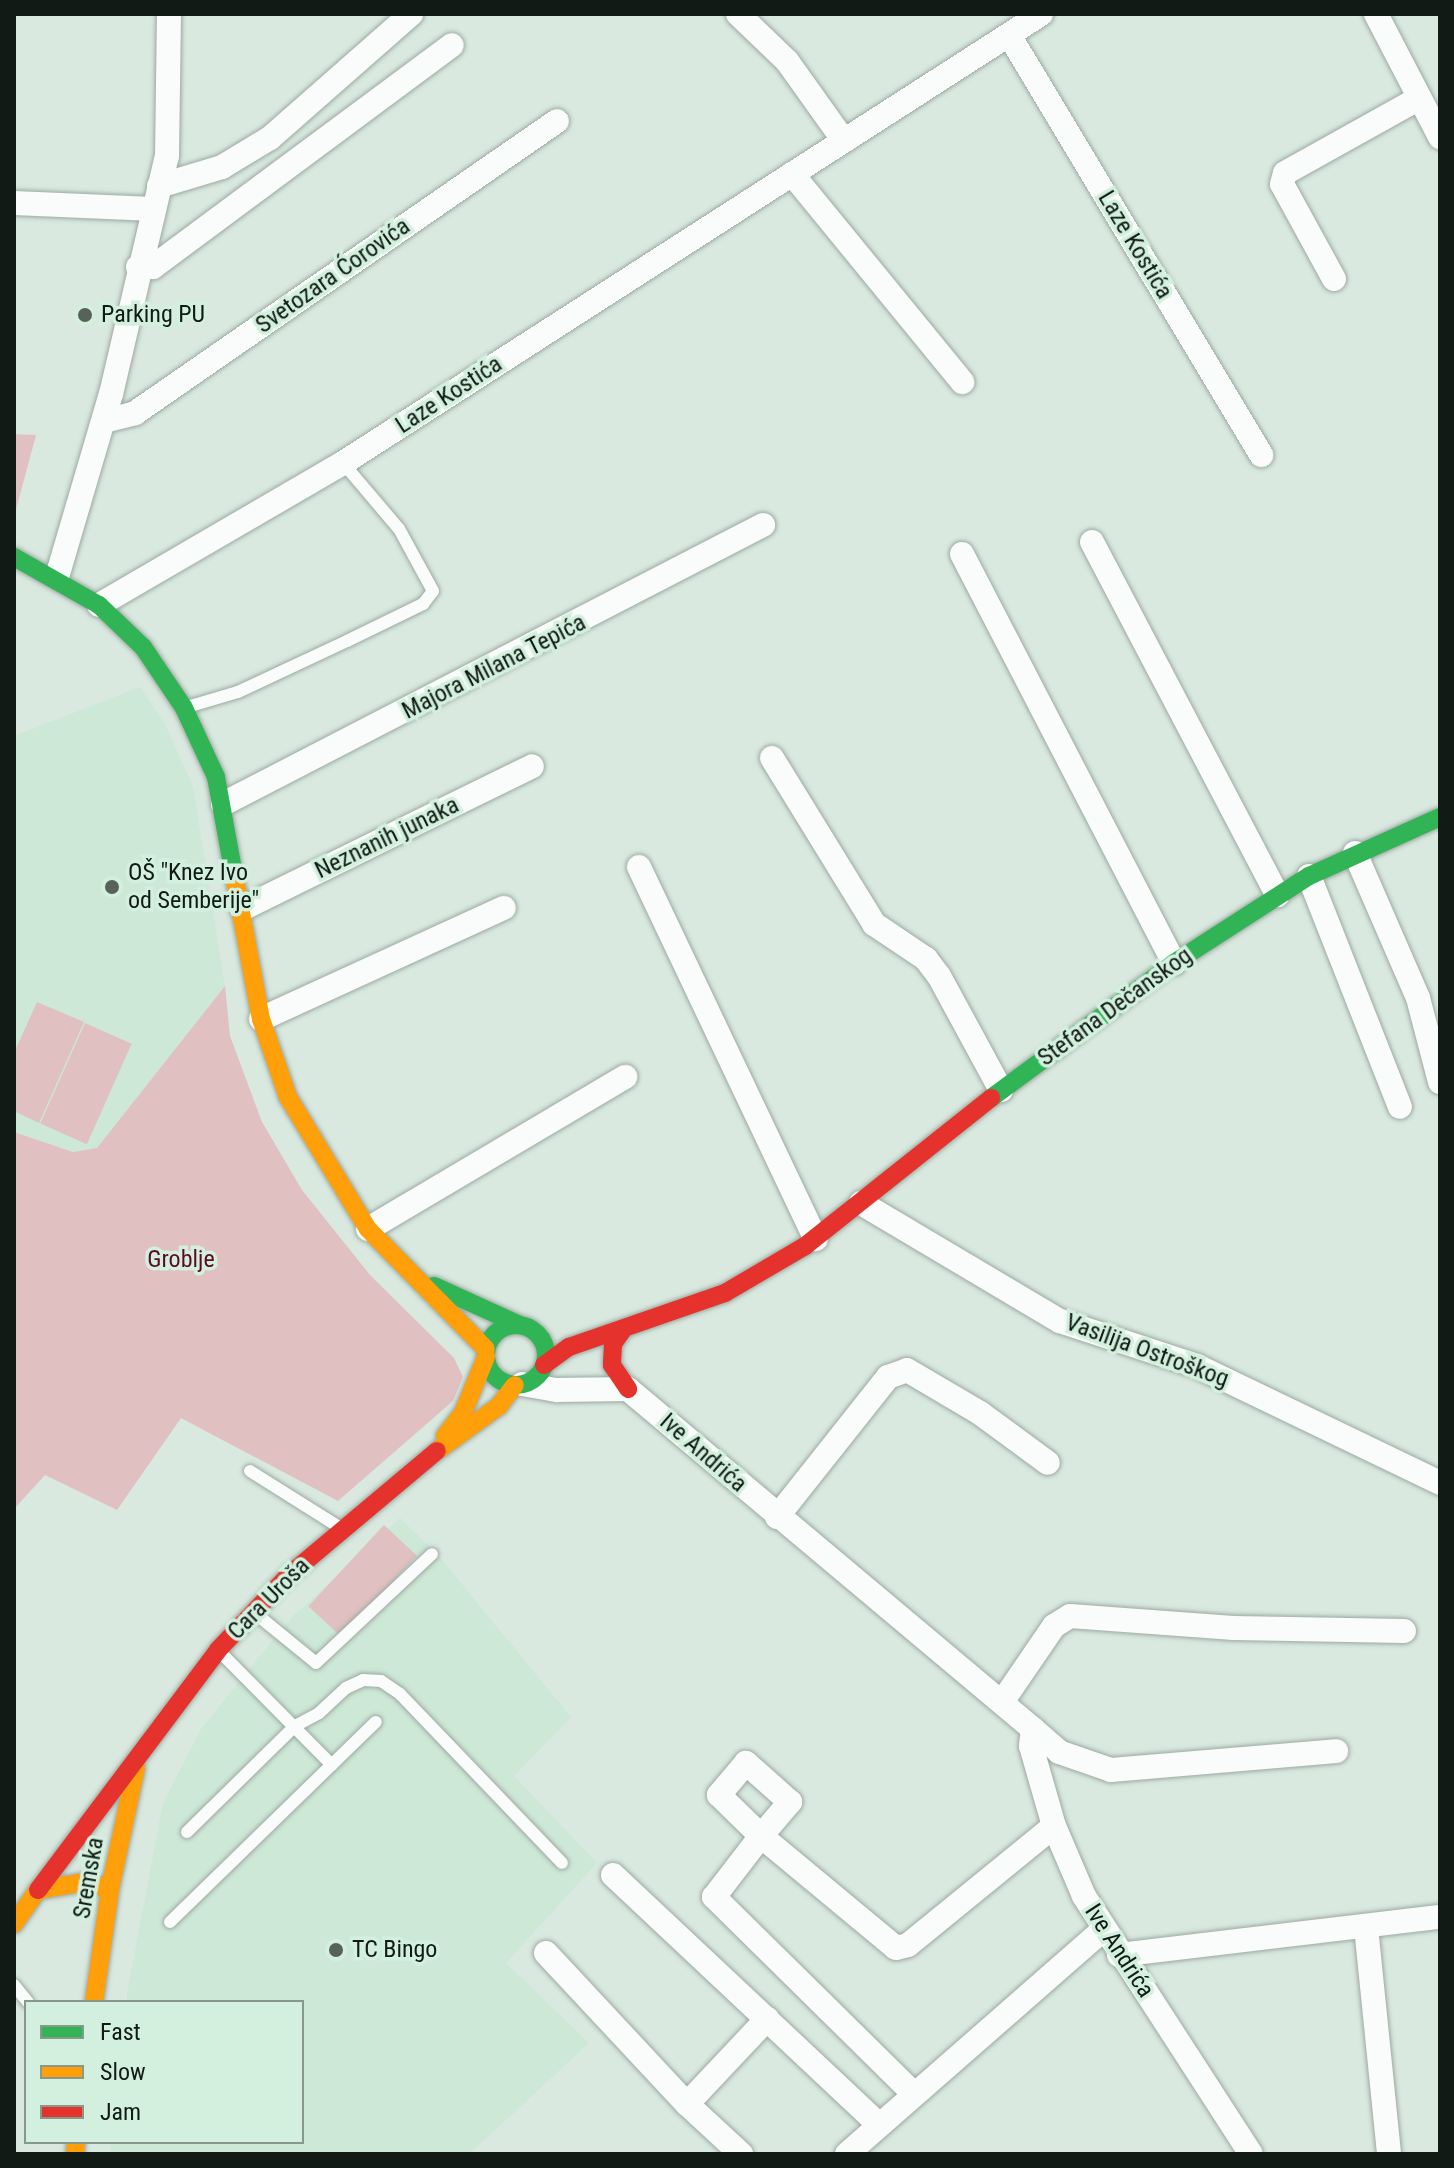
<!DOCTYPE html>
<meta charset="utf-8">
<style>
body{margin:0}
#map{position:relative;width:1454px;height:2168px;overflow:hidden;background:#d9e9df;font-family:"Roboto Condensed",sans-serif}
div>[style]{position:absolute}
.built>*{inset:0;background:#cde8d7}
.green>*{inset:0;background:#e0c0c1;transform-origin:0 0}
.roads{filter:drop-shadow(0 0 2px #9da9a1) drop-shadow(0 0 2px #9da9a1)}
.lane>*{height:12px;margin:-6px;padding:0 6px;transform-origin:6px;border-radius:6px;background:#f9fcfa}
.street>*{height:24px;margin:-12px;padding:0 12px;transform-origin:12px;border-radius:12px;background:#f9fcfa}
.fast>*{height:18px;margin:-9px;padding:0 9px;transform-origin:9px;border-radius:9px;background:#30b455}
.fast>.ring{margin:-9px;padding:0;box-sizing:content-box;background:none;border:18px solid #30b455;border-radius:50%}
.slow>*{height:18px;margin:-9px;padding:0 9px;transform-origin:9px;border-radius:9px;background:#ff9f0a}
.jam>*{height:18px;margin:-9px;padding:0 9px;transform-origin:9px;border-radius:9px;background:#e5322d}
.dots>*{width:22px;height:22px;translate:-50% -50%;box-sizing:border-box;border:4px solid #d3efdd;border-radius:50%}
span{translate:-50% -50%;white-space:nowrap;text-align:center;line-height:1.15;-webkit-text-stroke:7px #d3efdd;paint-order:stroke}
.street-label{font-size:24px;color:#111a14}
.poi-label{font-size:24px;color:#111a14}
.left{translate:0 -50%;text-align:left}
.park-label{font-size:24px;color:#5e0924}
.frame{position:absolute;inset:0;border:16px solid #111a14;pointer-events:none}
.legend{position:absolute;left:24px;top:2000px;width:280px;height:144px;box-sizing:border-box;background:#d3efdd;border:2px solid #859a8d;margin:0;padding:10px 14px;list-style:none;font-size:24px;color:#111a14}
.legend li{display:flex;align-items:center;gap:16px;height:40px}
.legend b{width:40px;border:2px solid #859a8d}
</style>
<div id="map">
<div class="built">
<div style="clip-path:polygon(140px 687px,165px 724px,193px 787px,225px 986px,97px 1148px,73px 1152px,14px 1132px,14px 736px)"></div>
<div style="clip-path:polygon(400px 1518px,438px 1555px,571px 1717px,514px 1776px,597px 1863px,506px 1963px,589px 2043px,469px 2154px,109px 2154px,111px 2142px,302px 2142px,302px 2002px,127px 2002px,127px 1993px,163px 1803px,201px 1729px,290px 1619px)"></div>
</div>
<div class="green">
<div style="clip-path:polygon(14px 434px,36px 435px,14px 517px)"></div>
<div style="clip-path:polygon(225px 986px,230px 1036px,262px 1122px,302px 1190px,370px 1275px,454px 1358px,463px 1377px,453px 1401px,338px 1501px,181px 1418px,117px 1510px,45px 1475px,14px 1509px,14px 1132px,73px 1152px,97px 1148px)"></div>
<div style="clip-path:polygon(37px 1002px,84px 1022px,39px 1123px,14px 1111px,14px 1053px)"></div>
<div style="left:85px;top:1023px;width:51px;height:110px;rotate:24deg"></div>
<div style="left:384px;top:1525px;width:45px;height:111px;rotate:43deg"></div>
</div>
<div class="roads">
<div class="lane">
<div style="left:187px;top:707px;width:53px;rotate:-16.4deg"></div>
<div style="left:238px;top:692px;width:120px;rotate:-25.1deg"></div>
<div style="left:347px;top:641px;width:85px;rotate:-26deg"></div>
<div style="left:423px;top:604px;width:16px;rotate:-52deg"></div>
<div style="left:433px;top:591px;width:71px;rotate:-118.7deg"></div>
<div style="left:399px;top:529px;width:87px;rotate:-130.3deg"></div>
<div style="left:250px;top:1471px;width:105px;rotate:32.2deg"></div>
<div style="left:256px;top:1614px;width:77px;rotate:39.2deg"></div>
<div style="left:316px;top:1663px;width:159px;rotate:-43.2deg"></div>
<div style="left:220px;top:1652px;width:159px;rotate:45.3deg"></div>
<div style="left:187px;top:1832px;width:151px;rotate:-44.5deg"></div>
<div style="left:295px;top:1726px;width:27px;rotate:-28deg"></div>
<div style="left:319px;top:1713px;width:37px;rotate:-43deg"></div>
<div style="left:346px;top:1688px;width:19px;rotate:-25deg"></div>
<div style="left:363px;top:1680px;width:18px;rotate:3deg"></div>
<div style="left:381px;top:1681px;width:23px;rotate:34deg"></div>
<div style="left:400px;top:1694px;width:234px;rotate:46.2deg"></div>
<div style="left:170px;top:1922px;width:287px;rotate:-44.2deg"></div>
<div style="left:14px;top:1985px;width:22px;rotate:51deg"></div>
</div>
<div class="street">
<div style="left:738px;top:14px;width:68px;rotate:43.8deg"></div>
<div style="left:787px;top:61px;width:98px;rotate:54.5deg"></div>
<div style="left:1376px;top:14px;width:139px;rotate:62.5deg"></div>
<div style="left:1009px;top:35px;width:490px;rotate:59deg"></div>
<div style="left:792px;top:174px;width:269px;rotate:50.7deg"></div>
<div style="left:159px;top:186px;width:66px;rotate:-16.8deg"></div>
<div style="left:222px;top:167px;width:56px;rotate:-31.1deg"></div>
<div style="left:270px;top:138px;width:188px;rotate:-41.3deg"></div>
<div style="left:14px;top:203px;width:140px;rotate:2.5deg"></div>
<div style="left:138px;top:267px;width:15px"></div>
<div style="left:153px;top:267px;width:372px;rotate:-36.6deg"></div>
<div style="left:1334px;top:279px;width:108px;rotate:-118.7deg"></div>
<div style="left:1282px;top:184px;width:11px;rotate:-75deg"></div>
<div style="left:1285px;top:173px;width:154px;rotate:-29.1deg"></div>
<div style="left:104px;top:421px;width:32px;rotate:-14deg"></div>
<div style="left:135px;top:413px;width:513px;rotate:-34.68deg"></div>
<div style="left:1092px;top:542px;width:399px;rotate:62.3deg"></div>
<div style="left:962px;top:554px;width:461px;rotate:62.6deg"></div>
<div style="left:57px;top:577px;width:191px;rotate:-73.6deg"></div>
<div style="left:111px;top:394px;width:244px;rotate:-76.8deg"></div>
<div style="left:167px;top:156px;width:142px;rotate:-89.2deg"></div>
<div style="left:99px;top:605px;width:282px;rotate:-30.2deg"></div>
<div style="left:343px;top:463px;width:830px;rotate:-32.75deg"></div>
<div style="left:772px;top:758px;width:195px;rotate:58.4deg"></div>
<div style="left:874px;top:924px;width:63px;rotate:33.9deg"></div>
<div style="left:926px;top:959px;width:21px;rotate:53deg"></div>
<div style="left:939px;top:976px;width:130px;rotate:61.5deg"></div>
<div style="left:223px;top:804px;width:608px;rotate:-27.32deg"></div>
<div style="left:1355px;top:853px;width:158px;rotate:66.5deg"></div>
<div style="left:1418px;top:998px;width:87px;rotate:75.3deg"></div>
<div style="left:639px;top:867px;width:412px;rotate:64.6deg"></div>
<div style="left:1309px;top:876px;width:248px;rotate:68.5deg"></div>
<div style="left:242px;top:909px;width:323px;rotate:-26.2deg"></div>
<div style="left:261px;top:1019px;width:267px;rotate:-24.6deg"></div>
<div style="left:861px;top:1203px;width:231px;rotate:30.7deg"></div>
<div style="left:1060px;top:1321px;width:144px;rotate:18.2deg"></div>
<div style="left:1197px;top:1366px;width:270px;rotate:25.7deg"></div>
<div style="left:368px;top:1229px;width:299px;rotate:-30.6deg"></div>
<div style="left:522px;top:1384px;width:36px;rotate:10deg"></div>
<div style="left:557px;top:1390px;width:71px;rotate:-0.8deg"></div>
<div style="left:628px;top:1389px;width:529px;rotate:40.01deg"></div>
<div style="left:1033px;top:1729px;width:17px;rotate:97deg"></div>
<div style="left:1031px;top:1746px;width:83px;rotate:74deg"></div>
<div style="left:1054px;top:1826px;width:76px;rotate:66.8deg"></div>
<div style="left:1084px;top:1896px;width:307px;rotate:57.1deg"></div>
<div style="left:777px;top:1517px;width:179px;rotate:-51.6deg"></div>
<div style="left:888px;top:1377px;width:20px;rotate:-20deg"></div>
<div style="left:907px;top:1370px;width:85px;rotate:30.5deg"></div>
<div style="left:980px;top:1413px;width:84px;rotate:36.3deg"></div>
<div style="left:1002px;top:1702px;width:92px;rotate:-55.6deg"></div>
<div style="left:1054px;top:1626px;width:19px;rotate:-32deg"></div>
<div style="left:1070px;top:1616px;width:164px;rotate:4.2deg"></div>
<div style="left:1234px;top:1628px;width:170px;rotate:1deg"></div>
<div style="left:1033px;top:1729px;width:35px;rotate:41deg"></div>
<div style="left:1059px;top:1752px;width:55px;rotate:19.1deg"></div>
<div style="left:1111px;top:1770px;width:226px;rotate:-4.8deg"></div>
<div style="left:613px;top:1875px;width:365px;rotate:43.2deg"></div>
<div style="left:1366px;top:1927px;width:228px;rotate:84.2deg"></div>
<div style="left:546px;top:1953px;width:207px;rotate:47deg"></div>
<div style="left:687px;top:2104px;width:74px;rotate:42.8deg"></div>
<div style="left:1119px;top:1955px;width:323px;rotate:-6.8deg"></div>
<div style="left:914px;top:2094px;width:281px;rotate:-135.4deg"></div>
<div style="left:714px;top:1897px;width:77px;rotate:-52.4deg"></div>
<div style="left:761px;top:1836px;width:45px;rotate:-49.5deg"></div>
<div style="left:790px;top:1802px;width:59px;rotate:-138.4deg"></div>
<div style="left:746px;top:1763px;width:42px;rotate:130.2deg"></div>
<div style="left:719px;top:1795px;width:59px;rotate:44.3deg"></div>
<div style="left:761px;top:1836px;width:175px;rotate:39.7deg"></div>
<div style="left:896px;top:1948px;width:12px;rotate:-14deg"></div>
<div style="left:908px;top:1945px;width:188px;rotate:-39.2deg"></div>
<div style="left:687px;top:2104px;width:117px;rotate:-46.7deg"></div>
<div style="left:847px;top:2154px;width:340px;rotate:-41.2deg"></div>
</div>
<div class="fast">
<div style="left:14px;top:557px;width:98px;rotate:29.5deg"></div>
<div style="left:99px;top:605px;width:61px;rotate:43.7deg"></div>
<div style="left:143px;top:647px;width:73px;rotate:56.1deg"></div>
<div style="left:184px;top:708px;width:76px;rotate:65.1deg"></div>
<div style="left:216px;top:777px;width:100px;rotate:79.6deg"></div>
<div style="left:991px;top:1098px;width:227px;rotate:-36.4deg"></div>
<div style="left:1174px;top:963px;width:161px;rotate:-32.8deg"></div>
<div style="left:1309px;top:876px;width:144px;rotate:-24.2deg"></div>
<div style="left:434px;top:1286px;width:94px;rotate:24.4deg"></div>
<div class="ring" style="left:486px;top:1325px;width:42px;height:42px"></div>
</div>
<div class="slow">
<div style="left:234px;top:875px;width:147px;rotate:79.4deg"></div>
<div style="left:261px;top:1019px;width:83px;rotate:70.9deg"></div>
<div style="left:288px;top:1097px;width:154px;rotate:58.8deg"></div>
<div style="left:368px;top:1229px;width:168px;rotate:45.5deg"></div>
<div style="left:445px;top:1436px;width:29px;rotate:-52deg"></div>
<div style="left:463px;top:1413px;width:61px;rotate:-67.7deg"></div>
<div style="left:437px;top:1451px;width:77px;rotate:-36deg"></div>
<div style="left:499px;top:1406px;width:26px;rotate:-53deg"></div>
<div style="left:14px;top:1924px;width:42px;rotate:-54.8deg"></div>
<div style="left:38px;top:1890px;width:49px;rotate:-9.5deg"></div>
<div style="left:86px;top:1882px;width:25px;rotate:16deg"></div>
<div style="left:94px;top:2002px;width:114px;rotate:-81.9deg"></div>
<div style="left:110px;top:1889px;width:124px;rotate:-77.9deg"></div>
<div style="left:75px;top:2154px;width:12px;rotate:-85deg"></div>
</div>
<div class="jam">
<div style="left:622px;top:1331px;width:16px;rotate:125deg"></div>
<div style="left:613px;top:1344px;width:21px;rotate:93deg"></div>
<div style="left:612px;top:1365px;width:29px;rotate:56deg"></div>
<div style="left:544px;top:1365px;width:31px;rotate:-36deg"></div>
<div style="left:569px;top:1347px;width:165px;rotate:-19.1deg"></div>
<div style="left:725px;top:1293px;width:93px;rotate:-30.4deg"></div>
<div style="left:805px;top:1246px;width:238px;rotate:-38.5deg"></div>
<div style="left:38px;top:1890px;width:300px;rotate:-53.1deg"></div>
<div style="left:218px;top:1650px;width:103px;rotate:-46.6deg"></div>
<div style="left:289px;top:1575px;width:193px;rotate:-40deg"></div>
</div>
</div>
<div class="dots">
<div style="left:85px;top:315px;background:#57625b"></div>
<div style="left:112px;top:887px;background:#57625b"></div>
<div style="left:336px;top:1950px;background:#57625b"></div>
</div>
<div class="street-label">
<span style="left:1135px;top:245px;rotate:59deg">Laze Kostića</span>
<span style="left:333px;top:276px;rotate:-35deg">Svetozara Ćorovića</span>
<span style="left:449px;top:395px;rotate:-33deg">Laze Kostića</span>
<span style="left:494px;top:667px;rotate:-27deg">Majora Milana Tepića</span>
<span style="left:387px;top:838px;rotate:-26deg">Neznanih junaka</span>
<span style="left:1115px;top:1007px;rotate:-36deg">Stefana Dečanskog</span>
<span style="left:1147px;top:1351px;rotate:20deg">Vasilija Ostroškog</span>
<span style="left:703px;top:1453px;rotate:41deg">Ive Andrića</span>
<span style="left:269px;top:1599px;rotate:-45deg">Cara Uroša</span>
<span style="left:89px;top:1878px;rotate:-80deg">Sremska</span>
<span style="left:1119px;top:1951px;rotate:57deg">Ive Andrića</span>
</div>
<div class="poi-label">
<span class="left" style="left:101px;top:315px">Parking PU</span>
<span class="left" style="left:128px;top:887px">OŠ "Knez Ivo<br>od Semberije"</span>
<span class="left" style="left:352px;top:1950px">TC Bingo</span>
</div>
<div class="park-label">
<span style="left:181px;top:1260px">Groblje</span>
</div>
<div class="frame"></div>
<ul class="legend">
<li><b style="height:10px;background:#30b455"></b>Fast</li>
<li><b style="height:10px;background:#ff9f0a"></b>Slow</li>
<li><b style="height:10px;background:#e5322d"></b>Jam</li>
</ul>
</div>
